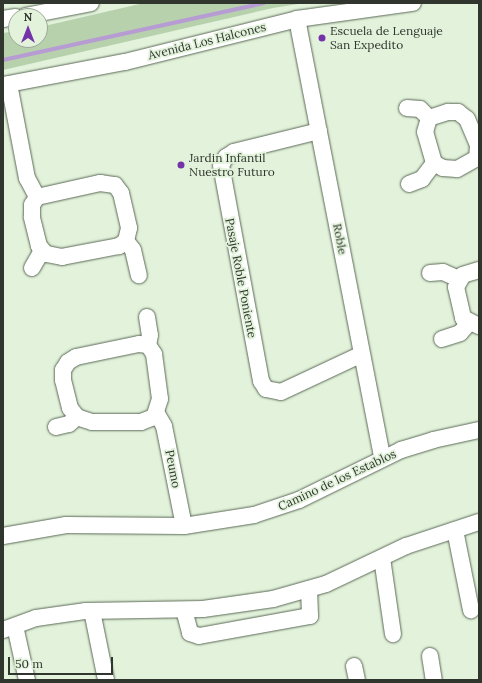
<!DOCTYPE html>
<style>
body{margin:0}
#map{position:relative;width:482px;height:683px;overflow:hidden;background:#e2f2db;font-family:Lora,serif}
div>[style]{position:absolute}
.green>*{inset:0;background:#b8d1ad}
.stream>*{height:4px;margin:-2px;padding:0 2px;transform-origin:2px;border-radius:2px;background:#b79cd4}
.roads{filter:drop-shadow(0 0 1px #5b6956) drop-shadow(0 0 1px #5b6956)}
.minor>*{height:16px;margin:-8px;padding:0 8px;transform-origin:8px;border-radius:8px;background:#fff}
.dots>*{width:11px;height:11px;translate:-50% -50%;box-sizing:border-box;border:2px solid #e2f2db;border-radius:50%}
span{translate:-50% -50%;white-space:nowrap;text-align:center;line-height:1.15;-webkit-text-stroke:3.5px #e2f2db;paint-order:stroke}
.poi-label{font-size:12px;color:#30362e}
.left{translate:0 -50%;text-align:left}
.street-label{font-size:12px;color:#30362e}
.frame{position:absolute;inset:0;border:4px solid #30362e;pointer-events:none}
.north{position:absolute;left:8px;top:8px;width:40px;height:40px;box-sizing:border-box;background:#e2f2db;border:1px solid #9ba796;border-radius:50%;rotate:0deg;font-size:11px;font-weight:700;line-height:16px;text-align:center;color:#30362e}
.north::after{content:'';display:block;margin:auto;width:14px;height:18px;background:#7533a8;clip-path:polygon(50% 0,100% 100%,50% 72%,0 100%)}
.scale{position:absolute;left:8px;top:657px;width:105px;height:18px;box-sizing:border-box;border:2px solid #30362e;border-top:0;padding-left:5px;font-size:12px;line-height:14px;white-space:nowrap;color:#30362e;-webkit-text-stroke:3px #e2f2db;paint-order:stroke}
</style>
<div id="map">
<div class="green">
<div style="clip-path:polygon(144px 3px,305px 3px,273px 8px,3px 70px,3px 33px,16px 31px,16px 40px,40px 40px,40px 27px)"></div>
</div>
<div class="stream">
<div style="left:3px;top:60px;width:267px;rotate:-12.3deg"></div>
</div>
<div class="roads">
<div class="minor">
<div style="left:25px;top:16px;width:67px;rotate:-11.1deg"></div>
<div style="left:3px;top:19px;width:13px;rotate:-9deg"></div>
<div style="left:297px;top:19px;width:447px;rotate:79deg"></div>
<div style="left:9px;top:84px;width:96px;rotate:79.2deg"></div>
<div style="left:27px;top:178px;width:21px;rotate:62deg"></div>
<div style="left:3px;top:85px;width:124px;rotate:-10.7deg"></div>
<div style="left:125px;top:62px;width:177px;rotate:-14deg"></div>
<div style="left:297px;top:19px;width:117px;rotate:-7.9deg"></div>
<div style="left:407px;top:108px;width:13px;rotate:4deg"></div>
<div style="left:420px;top:109px;width:13px;rotate:45deg"></div>
<div style="left:448px;top:112px;width:10px"></div>
<div style="left:458px;top:112px;width:11px;rotate:38deg"></div>
<div style="left:467px;top:119px;width:28px;rotate:67deg"></div>
<div style="left:478px;top:145px;width:13px;rotate:94deg"></div>
<div style="left:477px;top:158px;width:23px;rotate:151deg"></div>
<div style="left:457px;top:169px;width:14px;rotate:-176deg"></div>
<div style="left:443px;top:168px;width:10px;rotate:-151deg"></div>
<div style="left:434px;top:163px;width:32px;rotate:-106deg"></div>
<div style="left:425px;top:132px;width:15px;rotate:-74deg"></div>
<div style="left:429px;top:118px;width:20px;rotate:-18deg"></div>
<div style="left:319px;top:131px;width:88px;rotate:166.1deg"></div>
<div style="left:234px;top:152px;width:9px;rotate:148deg"></div>
<div style="left:226px;top:157px;width:9px;rotate:122deg"></div>
<div style="left:221px;top:165px;width:220px;rotate:79.5deg"></div>
<div style="left:261px;top:381px;width:9px;rotate:58deg"></div>
<div style="left:266px;top:389px;width:15px;rotate:11deg"></div>
<div style="left:281px;top:392px;width:89px;rotate:-25.1deg"></div>
<div style="left:100px;top:183px;width:15px;rotate:8deg"></div>
<div style="left:115px;top:185px;width:10px;rotate:53deg"></div>
<div style="left:121px;top:193px;width:36px;rotate:77deg"></div>
<div style="left:129px;top:228px;width:13px;rotate:103deg"></div>
<div style="left:126px;top:241px;width:9px;rotate:144deg"></div>
<div style="left:119px;top:246px;width:58px;rotate:169.1deg"></div>
<div style="left:62px;top:257px;width:16px;rotate:-169deg"></div>
<div style="left:46px;top:254px;width:11px;rotate:-131deg"></div>
<div style="left:39px;top:246px;width:30px;rotate:-104deg"></div>
<div style="left:32px;top:217px;width:12px;rotate:-90deg"></div>
<div style="left:32px;top:205px;width:9px;rotate:-58deg"></div>
<div style="left:37px;top:197px;width:65px;rotate:-12.5deg"></div>
<div style="left:409px;top:184px;width:14px;rotate:-21deg"></div>
<div style="left:422px;top:179px;width:20px;rotate:-53deg"></div>
<div style="left:126px;top:241px;width:11px;rotate:52deg"></div>
<div style="left:133px;top:250px;width:26px;rotate:77deg"></div>
<div style="left:32px;top:268px;width:20px;rotate:-60deg"></div>
<div style="left:479px;top:270px;width:17px;rotate:163deg"></div>
<div style="left:463px;top:275px;width:14px;rotate:120deg"></div>
<div style="left:456px;top:287px;width:32px;rotate:77deg"></div>
<div style="left:463px;top:318px;width:18px;rotate:27deg"></div>
<div style="left:430px;top:273px;width:13px;rotate:-4deg"></div>
<div style="left:443px;top:272px;width:17px;rotate:24deg"></div>
<div style="left:147px;top:317px;width:18px;rotate:81deg"></div>
<div style="left:150px;top:335px;width:10px;rotate:101deg"></div>
<div style="left:442px;top:339px;width:19px;rotate:-18deg"></div>
<div style="left:460px;top:333px;width:13px;rotate:-48deg"></div>
<div style="left:139px;top:344px;width:9px;rotate:6deg"></div>
<div style="left:148px;top:345px;width:11px;rotate:56deg"></div>
<div style="left:154px;top:354px;width:45px;rotate:82.4deg"></div>
<div style="left:160px;top:399px;width:19px;rotate:108deg"></div>
<div style="left:154px;top:417px;width:14px;rotate:159deg"></div>
<div style="left:141px;top:422px;width:49px;rotate:180deg"></div>
<div style="left:92px;top:422px;width:16px;rotate:-162deg"></div>
<div style="left:77px;top:417px;width:11px;rotate:-128deg"></div>
<div style="left:70px;top:408px;width:29px;rotate:-104deg"></div>
<div style="left:63px;top:380px;width:10px;rotate:-90deg"></div>
<div style="left:63px;top:370px;width:9px;rotate:-58deg"></div>
<div style="left:68px;top:362px;width:9px;rotate:-32deg"></div>
<div style="left:76px;top:357px;width:64px;rotate:-11.7deg"></div>
<div style="left:157px;top:414px;width:14px;rotate:60deg"></div>
<div style="left:164px;top:426px;width:102px;rotate:78.7deg"></div>
<div style="left:56px;top:427px;width:13px;rotate:-13deg"></div>
<div style="left:69px;top:424px;width:11px;rotate:-41deg"></div>
<div style="left:455px;top:530px;width:82px;rotate:78.7deg"></div>
<div style="left:3px;top:536px;width:64px;rotate:-9.9deg"></div>
<div style="left:66px;top:525px;width:118px;rotate:0.5deg"></div>
<div style="left:184px;top:526px;width:71px;rotate:-8.9deg"></div>
<div style="left:254px;top:515px;width:47px;rotate:-18.4deg"></div>
<div style="left:299px;top:500px;width:114px;rotate:-26.1deg"></div>
<div style="left:401px;top:450px;width:34px;rotate:-17deg"></div>
<div style="left:433px;top:440px;width:47px;rotate:-12.3deg"></div>
<div style="left:382px;top:558px;width:77px;rotate:81.8deg"></div>
<div style="left:184px;top:610px;width:24px;rotate:75deg"></div>
<div style="left:190px;top:633px;width:9px;rotate:18deg"></div>
<div style="left:199px;top:636px;width:113px;rotate:-10.2deg"></div>
<div style="left:310px;top:616px;width:27px;rotate:-92deg"></div>
<div style="left:92px;top:611px;width:70px;rotate:78.5deg"></div>
<div style="left:15px;top:626px;width:55px;rotate:77.5deg"></div>
<div style="left:3px;top:630px;width:35px;rotate:-20deg"></div>
<div style="left:36px;top:618px;width:49px;rotate:-8.1deg"></div>
<div style="left:85px;top:611px;width:118px;rotate:-1deg"></div>
<div style="left:203px;top:609px;width:71px;rotate:-8.1deg"></div>
<div style="left:273px;top:599px;width:55px;rotate:-15.8deg"></div>
<div style="left:326px;top:584px;width:89px;rotate:-25.4deg"></div>
<div style="left:406px;top:546px;width:77px;rotate:-18.2deg"></div>
<div style="left:430px;top:656px;width:24px;rotate:81deg"></div>
<div style="left:354px;top:666px;width:14px;rotate:78deg"></div>
</div>
</div>
<div class="dots">
<div style="left:322px;top:38px;background:#7533a8"></div>
<div style="left:181px;top:165px;background:#7533a8"></div>
</div>
<div class="poi-label">
<span class="left" style="left:330px;top:38px">Escuela de Lenguaje<br>San Expedito</span>
<span class="left" style="left:189px;top:165px">Jardin Infantil<br>Nuestro Futuro</span>
</div>
<div class="street-label">
<span style="left:207px;top:41px;rotate:-14deg">Avenida Los Halcones</span>
<span style="left:340px;top:239px;rotate:79deg">Roble</span>
<span style="left:241px;top:278px;rotate:79deg">Pasaje Roble Poniente</span>
<span style="left:173px;top:469px;rotate:79deg">Peumo</span>
<span style="left:337px;top:480px;rotate:-25deg">Camino de los Establos</span>
</div>
<div class="frame"></div>
<div class="north">N</div>
<div class="scale">50 m</div>
</div>
